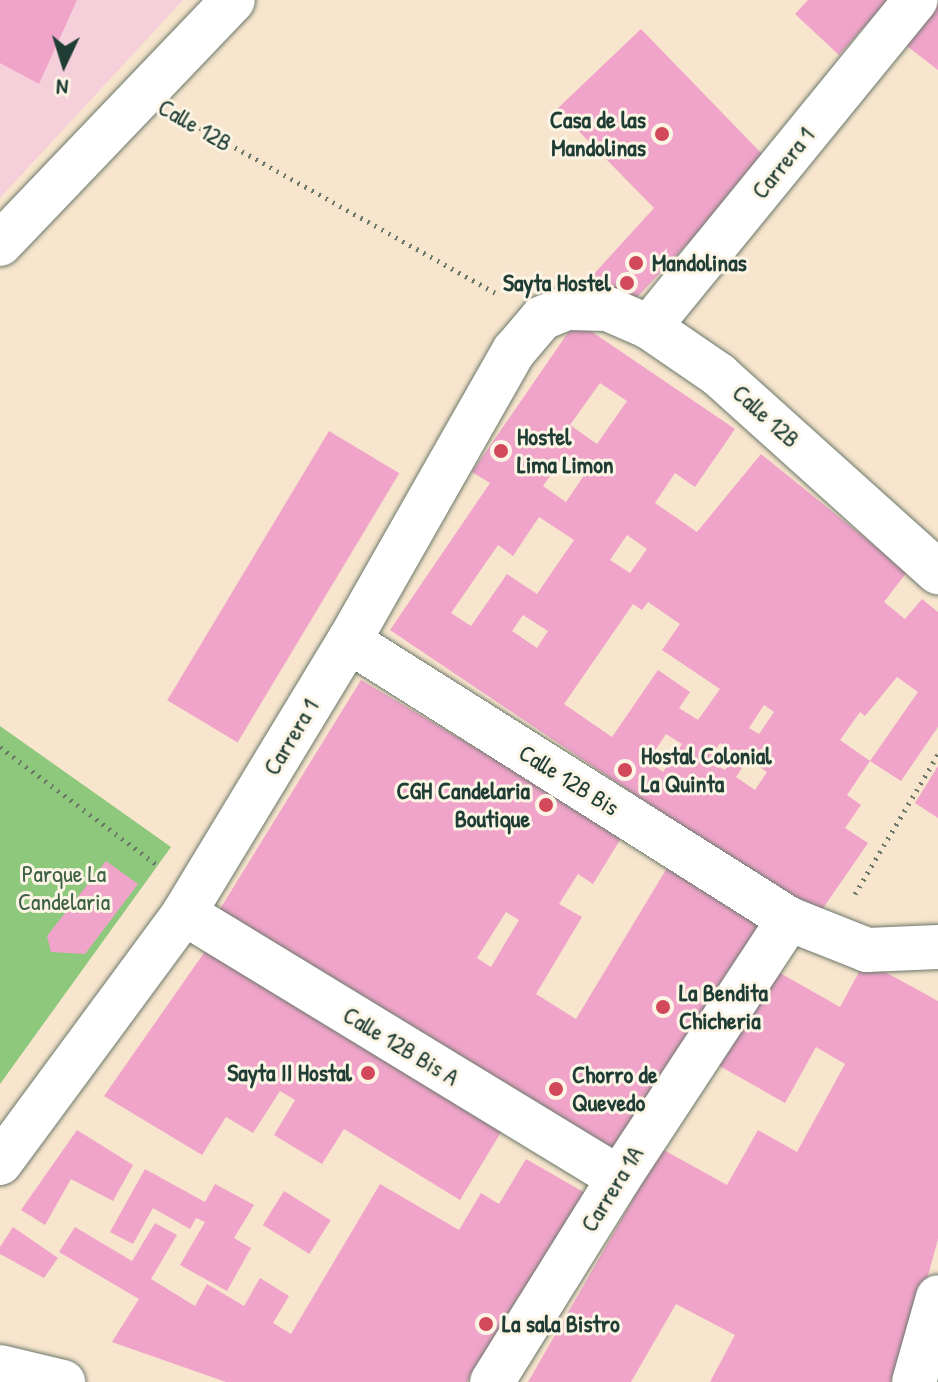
<!DOCTYPE html>
<style>
body{margin:0}
#map{position:relative;width:938px;height:1382px;overflow:hidden;background:#f7e5cd;font-family:"Patrick Hand",sans-serif}
div>[style]{position:absolute}
.built>*{inset:0;background:#f5cfda}
.green>*{inset:0;background:#8ec87c}
.building>*{inset:0;background:#f0a4ca;transform-origin:0 0}
.path>*{height:5px;margin-top:-2.5px;transform-origin:0;background:repeating-linear-gradient(90deg,#6b786a 0 2px,transparent 0 8px)}
.roads{filter:drop-shadow(0 0 2px #6b786a) drop-shadow(0 0 2px #6b786a)}
.street>*{height:44px;margin:-22px;padding:0 22px;transform-origin:22px;border-radius:22px;background:#fff}
.dots>*{width:22px;height:22px;translate:-50% -50%;box-sizing:border-box;border:4px solid #fcf5e5;border-radius:50%}
span{translate:-50% -50%;white-space:nowrap;text-align:center;line-height:1.15;-webkit-text-stroke:6px #fcf5e5;paint-order:stroke}
.poi-label{font-size:24px;color:#1f3d34;font-weight:700}
.right{translate:-100% -50%;text-align:right}
.left{translate:0 -50%;text-align:left}
.street-label{font-size:24px;color:#1f3d34}
.park-label{font-size:24px;color:#3b6046}
.north{position:absolute;left:24px;top:24px;width:80px;height:80px;-webkit-text-stroke:6px #fcf5e5;paint-order:stroke;rotate:184deg;font-size:22px;font-weight:700;line-height:32px;text-align:center;color:#1f3d34}
.north::after{content:'';display:block;margin:auto;width:28px;height:36px;background:#1f3d34;clip-path:polygon(50% 0,100% 100%,50% 72%,0 100%)}
</style>
<div id="map">
<div class="built">
<div style="clip-path:polygon(0 0,183px 0,0 198px)"></div>
</div>
<div class="green">
<div style="clip-path:polygon(0 726px,171px 847px,0 1084px)"></div>
</div>
<div class="building">
<div style="clip-path:polygon(0 0,77px 0,39px 84px,0 63px)"></div>
<div style="clip-path:polygon(808px 0,888px 0,839px 55px,795px 14px)"></div>
<div style="clip-path:polygon(930px 0,938px 0,938px 70px,899px 40px)"></div>
<div style="clip-path:polygon(641px 29px,767px 159px,627px 308px,582px 287px,654px 208px,557px 109px)"></div>
<div style="clip-path:polygon(evenodd,576px 321px,735px 429px,695px 487px,675px 473px,655px 503px,697px 532px,761px 454px,907px 572px,884px 602px,905px 619px,922px 599px,938px 612px,938px 727px,901px 781px,870px 761px,918px 692px,897px 677px,865px 716px,860px 712px,840px 740px,870px 761px,847px 795px,861px 805px,845px 828px,868px 843px,817px 917px,390px 630px,490px 483px,472px 472px,576px 321px,600px 383px,627px 401px,597px 444px,570px 425px,600px 383px,576px 321px,564px 456px,587px 471px,566px 502px,543px 486px,564px 456px,576px 321px,539px 517px,574px 540px,537px 594px,507px 574px,471px 626px,451px 613px,498px 545px,513px 556px,539px 517px,576px 321px,627px 535px,647px 549px,630px 573px,610px 560px,627px 535px,576px 321px,648px 602px,680px 624px,662px 650px,720px 689px,698px 720px,679px 708px,690px 692px,658px 670px,612px 737px,564px 704px,633px 604px,642px 610px,648px 602px,576px 321px,523px 615px,548px 631px,537px 648px,512px 631px,523px 615px,576px 321px,764px 705px,774px 712px,759px 734px,749px 728px,764px 705px,576px 321px,666px 734px,682px 744px,663px 772px,648px 761px,666px 734px,576px 321px,720px 743px,736px 753px,725px 770px,708px 760px,720px 743px,576px 321px,748px 759px,767px 772px,755px 790px,736px 777px,748px 759px)"></div>
<div style="left:329px;top:431px;width:82px;height:314px;rotate:31deg"></div>
<div style="clip-path:polygon(evenodd,361px 680px,623px 835px,593px 884px,578px 874px,559px 904px,582px 917px,536px 994px,576px 1019px,670px 863px,764px 919px,621px 1153px,220px 909px,361px 680px,506px 912px,519px 920px,491px 967px,477px 958px,506px 912px)"></div>
<div style="clip-path:polygon(938px 766px,938px 818px,915px 803px)"></div>
<div style="clip-path:polygon(106px 861px,138px 884px,85px 954px,51px 952px,47px 936px)"></div>
<div style="clip-path:polygon(206px 950px,503px 1129px,460px 1200px,344px 1129px,322px 1164px,274px 1135px,295px 1100px,280px 1091px,253px 1133px,226px 1117px,202px 1155px,104px 1096px)"></div>
<div style="clip-path:polygon(865px 961px,938px 1001px,938px 1239px,899px 1382px,710px 1382px,735px 1335px,676px 1304px,631px 1382px,528px 1382px,662px 1149px,727px 1185px,758px 1130px,797px 1152px,845px 1064px,816px 1047px,785px 1103px,718px 1065px,773px 969px,840px 1007px)"></div>
<div style="clip-path:polygon(77px 1130px,133px 1165px,113px 1201px,71px 1179px,45px 1225px,21px 1210px)"></div>
<div style="clip-path:polygon(526px 1159px,587px 1194px,525px 1297px,520px 1294px,467px 1382px,226px 1382px,112px 1342px,139px 1299px,59px 1252px,75px 1227px,132px 1261px,155px 1223px,177px 1235px,151px 1279px,195px 1306px,207px 1284px,244px 1306px,260px 1278px,289px 1296px,273px 1323px,291px 1334px,380px 1184px,459px 1230px,481px 1193px,499px 1204px)"></div>
<div style="clip-path:polygon(145px 1169px,205px 1202px,215px 1184px,254px 1205px,234px 1238px,251px 1248px,227px 1291px,180px 1265px,205px 1222px,196px 1218px,190px 1229px,153px 1208px,133px 1244px,110px 1232px)"></div>
<div style="left:284px;top:1191px;width:55px;height:40px;rotate:32deg"></div>
<div style="clip-path:polygon(13px 1227px,58px 1258px,44px 1278px,0 1254px,0 1247px)"></div>
</div>
<div class="path">
<div style="left:186px;top:120px;width:359px;rotate:29.2deg"></div>
<div style="left:0;top:747px;width:195px;rotate:36.9deg"></div>
<div style="left:855px;top:894px;width:163px;rotate:-59.3deg"></div>
</div>
<div class="roads">
<div class="street">
<div style="left:0;top:244px;width:337px;rotate:-46.3deg"></div>
<div style="left:649px;top:327px;width:422px;rotate:-50.8deg"></div>
<div style="left:349px;top:641px;width:520px;rotate:32.29deg"></div>
<div style="left:789px;top:919px;width:84px;rotate:21.7deg"></div>
<div style="left:867px;top:950px;width:71px;rotate:-2.4deg"></div>
<div style="left:184px;top:913px;width:509px;rotate:31.35deg"></div>
<div style="left:0;top:1163px;width:310px;rotate:-53.6deg"></div>
<div style="left:184px;top:913px;width:318px;rotate:-58.8deg"></div>
<div style="left:349px;top:641px;width:334px;rotate:-60.4deg"></div>
<div style="left:514px;top:351px;width:43px;rotate:-49.7deg"></div>
<div style="left:542px;top:318px;width:27px;rotate:-22deg"></div>
<div style="left:567px;top:308px;width:41px;rotate:1.4deg"></div>
<div style="left:608px;top:309px;width:45px;rotate:23.7deg"></div>
<div style="left:649px;top:327px;width:85px;rotate:34.4deg"></div>
<div style="left:719px;top:375px;width:295px;rotate:42deg"></div>
<div style="left:0;top:1367px;width:65px;rotate:13.4deg"></div>
<div style="left:492px;top:1382px;width:240px;rotate:-58.1deg"></div>
<div style="left:619px;top:1178px;width:310px;rotate:-56.7deg"></div>
<div style="left:914px;top:1382px;width:88px;rotate:-74.2deg"></div>
</div>
</div>
<div class="dots">
<div style="left:662px;top:134px;background:#d1495b"></div>
<div style="left:636px;top:263px;background:#d1495b"></div>
<div style="left:627px;top:283px;background:#d1495b"></div>
<div style="left:501px;top:451px;background:#d1495b"></div>
<div style="left:625px;top:770px;background:#d1495b"></div>
<div style="left:546px;top:805px;background:#d1495b"></div>
<div style="left:663px;top:1007px;background:#d1495b"></div>
<div style="left:368px;top:1073px;background:#d1495b"></div>
<div style="left:556px;top:1089px;background:#d1495b"></div>
<div style="left:486px;top:1324px;background:#d1495b"></div>
</div>
<div class="poi-label">
<span class="right" style="left:646px;top:134px">Casa de las<br>Mandolinas</span>
<span class="left" style="left:652px;top:263px">Mandolinas</span>
<span class="right" style="left:611px;top:283px">Sayta Hostel</span>
<span class="left" style="left:517px;top:451px">Hostel<br>Lima Limon</span>
<span class="left" style="left:641px;top:770px">Hostal Colonial<br>La Quinta</span>
<span class="right" style="left:530px;top:805px">CGH Candelaria<br>Boutique</span>
<span class="left" style="left:679px;top:1007px">La Bendita<br>Chicheria</span>
<span class="right" style="left:352px;top:1073px">Sayta II Hostal</span>
<span class="left" style="left:572px;top:1089px">Chorro de<br>Quevedo</span>
<span class="left" style="left:502px;top:1324px">La sala Bistro</span>
</div>
<div class="street-label">
<span style="left:195px;top:125px;rotate:30deg">Calle 12B</span>
<span style="left:783px;top:163px;rotate:-51deg">Carrera 1</span>
<span style="left:766px;top:416px;rotate:42deg">Calle 12B</span>
<span style="left:291px;top:737px;rotate:-59deg">Carrera 1</span>
<span style="left:569px;top:780px;rotate:32deg">Calle 12B Bis</span>
<span style="left:401px;top:1046px;rotate:31deg">Calle 12B Bis A</span>
<span style="left:612px;top:1189px;rotate:-58deg">Carrera 1A</span>
</div>
<div class="park-label">
<span style="left:64px;top:888px">Parque La<br>Candelaria</span>
</div>
<div class="north">N</div>
</div>
